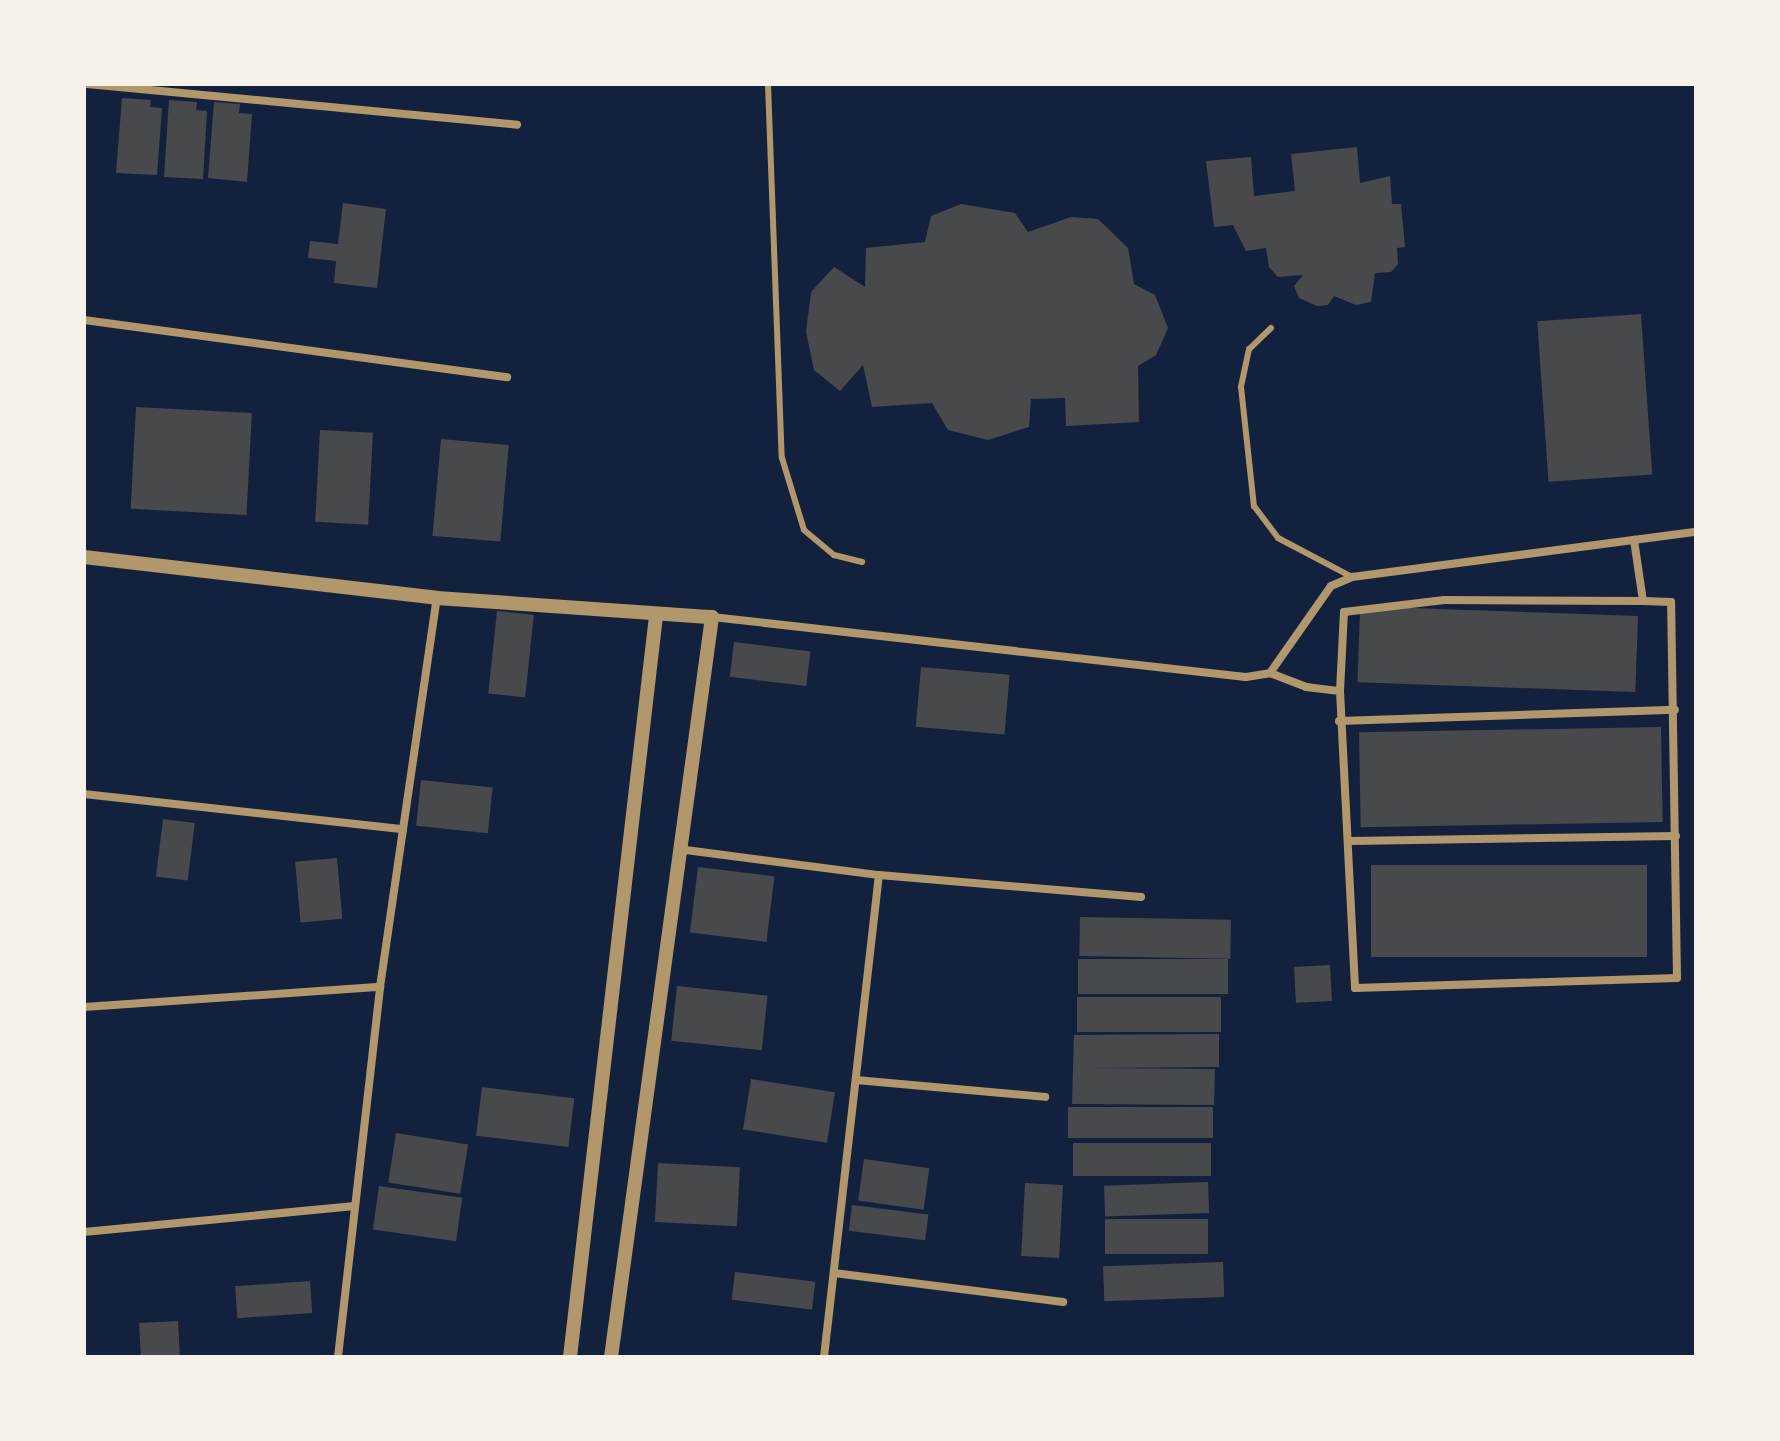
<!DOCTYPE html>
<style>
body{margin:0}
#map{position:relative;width:1780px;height:1441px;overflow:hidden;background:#14213d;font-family:"DM Sans",sans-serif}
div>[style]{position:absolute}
.building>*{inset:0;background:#48494c;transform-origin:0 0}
.service>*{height:6px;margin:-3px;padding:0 3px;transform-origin:3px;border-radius:3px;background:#b1986c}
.minor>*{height:8px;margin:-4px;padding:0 4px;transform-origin:4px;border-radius:4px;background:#b1986c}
.tertiary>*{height:14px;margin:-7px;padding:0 7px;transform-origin:7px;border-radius:7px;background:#b1986c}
span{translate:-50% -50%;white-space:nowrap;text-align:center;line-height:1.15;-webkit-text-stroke:8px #f6f1e7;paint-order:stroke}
.frame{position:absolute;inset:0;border:86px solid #f6f1e7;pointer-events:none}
</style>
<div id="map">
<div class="building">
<div style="clip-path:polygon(122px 98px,151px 100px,150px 107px,162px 108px,157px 175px,116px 173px)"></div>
<div style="clip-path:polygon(169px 100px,197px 102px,196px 110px,207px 111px,203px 179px,164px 177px)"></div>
<div style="clip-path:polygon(214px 102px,240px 104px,239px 113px,252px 114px,247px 182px,208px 178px)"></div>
<div style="clip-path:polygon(1357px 147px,1360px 183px,1390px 176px,1392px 204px,1401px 204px,1405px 247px,1397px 248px,1398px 264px,1391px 272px,1375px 273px,1371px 302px,1356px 305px,1334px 296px,1328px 305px,1317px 306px,1299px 298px,1294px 286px,1303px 275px,1278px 277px,1269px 267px,1266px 248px,1246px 251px,1233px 225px,1214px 227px,1206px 161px,1251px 157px,1254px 196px,1295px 191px,1291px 154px)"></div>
<div style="clip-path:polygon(343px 203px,386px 209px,377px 288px,334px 283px,336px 261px,308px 258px,310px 241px,338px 244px)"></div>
<div style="clip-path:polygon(961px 204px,1015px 213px,1028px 232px,1071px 217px,1098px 219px,1128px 248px,1134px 284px,1155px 295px,1168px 328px,1156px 355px,1138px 366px,1139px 422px,1066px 426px,1065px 398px,1031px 399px,1029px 427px,988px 440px,948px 430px,932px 403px,872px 407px,863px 365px,840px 391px,814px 370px,806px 332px,811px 292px,834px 267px,865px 287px,866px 248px,925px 242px,931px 216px)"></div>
<div style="left:1641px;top:314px;width:161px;height:104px;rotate:86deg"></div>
<div style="left:136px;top:407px;width:116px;height:102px;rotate:3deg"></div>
<div style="left:320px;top:430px;width:53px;height:92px;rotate:3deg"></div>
<div style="left:441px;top:439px;width:68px;height:97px;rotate:5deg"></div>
<div style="left:497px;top:611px;width:37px;height:83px;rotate:6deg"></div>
<div style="left:1638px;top:616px;width:76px;height:278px;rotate:92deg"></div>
<div style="left:734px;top:642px;width:77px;height:35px;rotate:7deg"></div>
<div style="left:921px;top:667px;width:89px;height:60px;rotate:5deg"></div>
<div style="left:1661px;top:727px;width:95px;height:302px;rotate:89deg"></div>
<div style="left:421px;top:780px;width:72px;height:46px;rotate:6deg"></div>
<div style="left:163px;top:819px;width:32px;height:58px;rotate:7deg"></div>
<div style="left:337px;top:858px;width:61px;height:42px;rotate:85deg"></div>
<div style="left:1647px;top:865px;width:92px;height:276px;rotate:90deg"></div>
<div style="left:698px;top:867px;width:77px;height:66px;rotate:7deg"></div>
<div style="left:1080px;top:917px;width:151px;height:39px;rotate:1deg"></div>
<div style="left:1078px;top:959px;width:150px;height:35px"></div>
<div style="left:1330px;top:965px;width:36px;height:36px;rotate:87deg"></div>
<div style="left:677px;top:986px;width:91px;height:55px;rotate:6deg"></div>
<div style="left:1077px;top:997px;width:144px;height:35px"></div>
<div style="clip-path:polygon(1219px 1034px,1219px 1067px,1092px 1068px,1215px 1069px,1214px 1105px,1072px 1104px,1074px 1035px)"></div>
<div style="left:751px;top:1079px;width:85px;height:51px;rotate:9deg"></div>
<div style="left:482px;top:1087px;width:93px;height:49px;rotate:7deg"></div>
<div style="left:1213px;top:1107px;width:31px;height:145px;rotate:90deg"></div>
<div style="left:396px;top:1133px;width:73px;height:50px;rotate:9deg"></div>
<div style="left:1073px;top:1143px;width:138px;height:33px"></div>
<div style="left:864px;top:1159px;width:66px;height:42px;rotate:8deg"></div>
<div style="left:658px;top:1163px;width:82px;height:59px;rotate:3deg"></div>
<div style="left:1208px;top:1182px;width:31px;height:104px;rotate:88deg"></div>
<div style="left:1025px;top:1183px;width:38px;height:73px;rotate:3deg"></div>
<div style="left:379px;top:1186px;width:84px;height:44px;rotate:8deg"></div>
<div style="left:852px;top:1205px;width:77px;height:26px;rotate:7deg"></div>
<div style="left:1105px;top:1219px;width:103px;height:35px"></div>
<div style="left:1223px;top:1262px;width:35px;height:120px;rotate:88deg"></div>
<div style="left:735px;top:1272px;width:81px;height:28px;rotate:7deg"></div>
<div style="left:310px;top:1281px;width:32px;height:75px;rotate:86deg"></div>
<div style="left:178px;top:1321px;width:36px;height:39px;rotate:87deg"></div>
</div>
<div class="service">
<div style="left:768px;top:84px;width:374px;rotate:87.9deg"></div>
<div style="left:782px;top:458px;width:75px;rotate:73deg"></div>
<div style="left:804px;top:530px;width:39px;rotate:40deg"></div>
<div style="left:834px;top:555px;width:29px;rotate:14deg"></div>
<div style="left:1271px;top:328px;width:30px;rotate:136deg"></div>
<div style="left:1249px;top:349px;width:39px;rotate:102deg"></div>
<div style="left:1241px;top:387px;width:120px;rotate:83.8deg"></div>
<div style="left:1254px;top:506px;width:40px;rotate:53deg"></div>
<div style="left:1278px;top:538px;width:84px;rotate:27.8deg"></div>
</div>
<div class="minor">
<div style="left:87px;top:84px;width:432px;rotate:5.4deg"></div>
<div style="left:84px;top:320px;width:427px;rotate:7.7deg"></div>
<div style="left:712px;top:617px;width:537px;rotate:6.41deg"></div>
<div style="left:1246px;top:677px;width:24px;rotate:-9deg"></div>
<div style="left:1270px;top:673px;width:106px;rotate:-55deg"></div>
<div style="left:1331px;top:586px;width:23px;rotate:-23deg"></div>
<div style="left:1352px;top:577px;width:347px;rotate:-7.5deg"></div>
<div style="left:1270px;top:673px;width:39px;rotate:21deg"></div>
<div style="left:1306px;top:687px;width:34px;rotate:7deg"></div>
<div style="left:1340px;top:691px;width:297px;rotate:87.1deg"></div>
<div style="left:1355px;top:988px;width:322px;rotate:-1.8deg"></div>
<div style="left:1677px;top:978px;width:376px;rotate:-90.9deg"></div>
<div style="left:1671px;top:602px;width:28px;rotate:-178deg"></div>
<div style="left:1340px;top:691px;width:79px;rotate:-87.1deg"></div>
<div style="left:1344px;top:612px;width:101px;rotate:-6.8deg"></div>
<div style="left:1444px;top:600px;width:199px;rotate:0.3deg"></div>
<div style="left:1643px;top:601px;width:62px;rotate:-98.4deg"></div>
<div style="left:1339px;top:721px;width:336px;rotate:-1.9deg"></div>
<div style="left:84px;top:794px;width:321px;rotate:6.3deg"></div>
<div style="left:1350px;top:841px;width:326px;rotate:-0.9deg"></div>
<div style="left:678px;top:849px;width:203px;rotate:7.4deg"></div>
<div style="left:84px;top:1007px;width:297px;rotate:-3.9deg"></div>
<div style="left:380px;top:987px;width:393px;rotate:-81.7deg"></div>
<div style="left:856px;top:1080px;width:190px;rotate:5.1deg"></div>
<div style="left:84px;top:1232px;width:272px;rotate:-5.5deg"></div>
<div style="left:834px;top:1273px;width:231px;rotate:7.2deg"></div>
<div style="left:338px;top:1357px;width:372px;rotate:-83.5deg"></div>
<div style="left:824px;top:1357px;width:485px;rotate:-83.5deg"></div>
<div style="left:879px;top:875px;width:263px;rotate:4.8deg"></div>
</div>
<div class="tertiary">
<div style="left:84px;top:557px;width:355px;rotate:6.6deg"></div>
<div style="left:437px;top:598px;width:276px;rotate:4deg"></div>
<div style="left:712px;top:617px;width:747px;rotate:97.77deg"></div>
<div style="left:570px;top:1357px;width:746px;rotate:-83.38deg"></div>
</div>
<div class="frame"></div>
</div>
